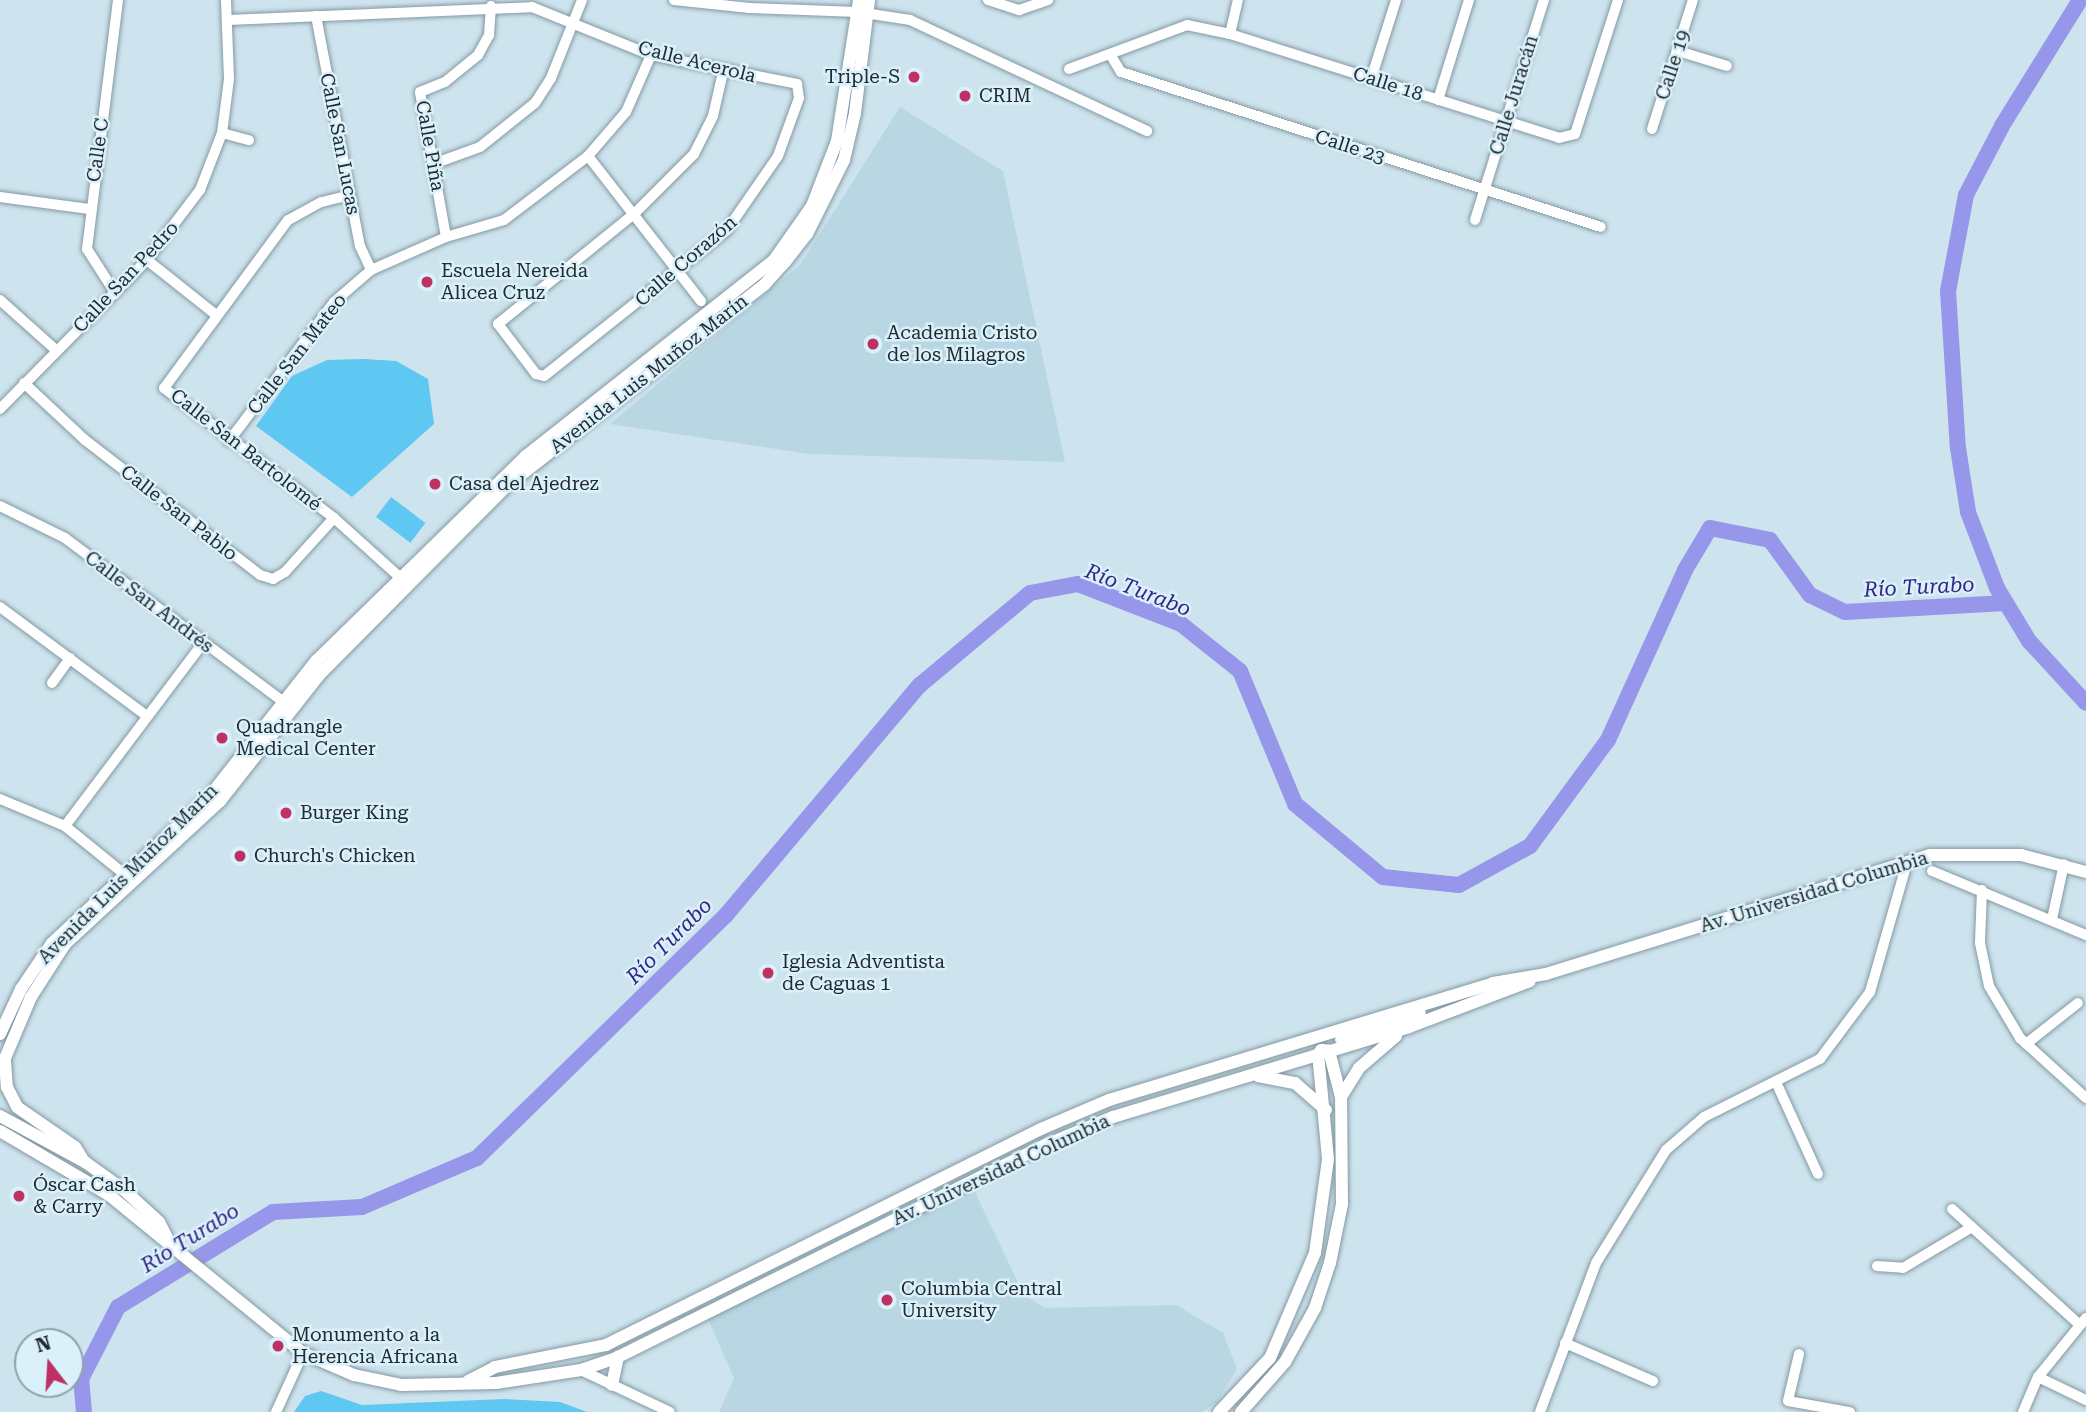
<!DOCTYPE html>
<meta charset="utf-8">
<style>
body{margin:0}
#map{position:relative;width:2086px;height:1412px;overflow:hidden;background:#cde3ed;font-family:"Roboto Serif",serif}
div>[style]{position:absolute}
.built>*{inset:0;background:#b9d6e3}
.green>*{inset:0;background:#5ec7f2;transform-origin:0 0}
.river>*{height:16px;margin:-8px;padding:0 8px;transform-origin:8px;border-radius:8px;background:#9697ea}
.roads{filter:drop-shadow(0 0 2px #8499a2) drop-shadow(0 0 2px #8499a2)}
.minor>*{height:10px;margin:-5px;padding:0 5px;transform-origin:5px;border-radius:5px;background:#fff}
.major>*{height:12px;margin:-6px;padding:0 6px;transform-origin:6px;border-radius:6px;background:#fff}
.dots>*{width:19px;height:19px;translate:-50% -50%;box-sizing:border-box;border:4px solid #daf0fa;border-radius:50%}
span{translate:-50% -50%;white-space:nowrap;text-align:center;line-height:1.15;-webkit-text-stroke:5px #daf0fa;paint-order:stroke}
.street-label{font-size:19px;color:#222b2e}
.poi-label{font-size:19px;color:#222b2e}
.right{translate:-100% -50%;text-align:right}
.left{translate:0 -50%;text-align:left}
.water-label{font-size:21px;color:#342584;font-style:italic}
.north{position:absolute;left:14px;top:1328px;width:70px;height:70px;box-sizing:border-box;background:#daf0fa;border:2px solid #90a1a8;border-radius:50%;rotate:343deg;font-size:19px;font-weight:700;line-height:28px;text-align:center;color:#222b2e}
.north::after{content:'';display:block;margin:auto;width:24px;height:32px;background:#be3162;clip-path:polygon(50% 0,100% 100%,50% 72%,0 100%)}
</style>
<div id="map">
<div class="built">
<div style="clip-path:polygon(900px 107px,1003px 171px,1065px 462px,810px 454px,610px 424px,800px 265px)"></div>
<div style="clip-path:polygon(972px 1186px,1024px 1295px,1045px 1308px,1176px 1305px,1223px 1333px,1237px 1369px,1217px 1402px,1202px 1412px,719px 1412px,734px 1378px,707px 1317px)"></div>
</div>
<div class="green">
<div style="clip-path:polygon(364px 359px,396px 361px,428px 379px,434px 424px,352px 497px,256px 426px,292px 376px,327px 360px)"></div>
<div style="left:391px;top:497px;width:43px;height:25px;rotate:37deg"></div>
<div style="clip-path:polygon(321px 1391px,362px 1405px,504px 1399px,560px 1402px,587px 1412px,294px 1412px,305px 1396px)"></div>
</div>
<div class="river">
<div style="left:2080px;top:0;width:148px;rotate:121.8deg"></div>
<div style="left:2002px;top:126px;width:78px;rotate:117.6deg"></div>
<div style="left:1966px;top:195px;width:98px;rotate:100.6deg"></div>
<div style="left:1948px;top:291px;width:157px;rotate:86.4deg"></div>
<div style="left:1958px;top:448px;width:65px;rotate:81.1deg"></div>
<div style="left:1968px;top:512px;width:81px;rotate:69.1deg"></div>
<div style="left:1997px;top:588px;width:62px;rotate:58.9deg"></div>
<div style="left:2029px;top:641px;width:84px;rotate:47.4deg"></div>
<div style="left:84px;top:1412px;width:33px;rotate:-95deg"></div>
<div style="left:81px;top:1379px;width:81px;rotate:-62.8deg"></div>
<div style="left:118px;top:1307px;width:182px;rotate:-31.5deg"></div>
<div style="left:273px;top:1212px;width:89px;rotate:-3.2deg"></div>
<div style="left:362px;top:1207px;width:125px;rotate:-23.1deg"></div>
<div style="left:477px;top:1158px;width:348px;rotate:-44.3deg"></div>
<div style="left:726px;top:915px;width:301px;rotate:-49.9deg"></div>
<div style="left:920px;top:685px;width:143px;rotate:-39.9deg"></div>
<div style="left:1030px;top:593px;width:49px;rotate:-10.6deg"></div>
<div style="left:1078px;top:584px;width:110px;rotate:21.2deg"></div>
<div style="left:1181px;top:624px;width:75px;rotate:38.5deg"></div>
<div style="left:1240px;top:671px;width:144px;rotate:67.5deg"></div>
<div style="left:1295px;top:804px;width:114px;rotate:39.7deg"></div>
<div style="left:1383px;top:877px;width:76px;rotate:6deg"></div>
<div style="left:1459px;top:885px;width:81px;rotate:-28.8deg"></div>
<div style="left:1530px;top:846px;width:132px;rotate:-53.7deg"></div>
<div style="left:1608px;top:740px;width:187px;rotate:-65.6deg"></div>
<div style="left:1685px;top:570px;width:49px;rotate:-59.2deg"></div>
<div style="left:1710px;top:528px;width:61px;rotate:11.3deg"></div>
<div style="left:1770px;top:540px;width:68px;rotate:54deg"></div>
<div style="left:1810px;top:595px;width:39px;rotate:26deg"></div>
<div style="left:1845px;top:612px;width:161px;rotate:-3.2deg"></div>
</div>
<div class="roads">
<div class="minor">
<div style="left:674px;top:0;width:76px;rotate:6deg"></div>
<div style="left:750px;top:8px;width:108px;rotate:2.1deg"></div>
<div style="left:858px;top:12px;width:53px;rotate:8.7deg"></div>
<div style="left:910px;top:20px;width:262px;rotate:25.1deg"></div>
<div style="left:988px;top:0;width:33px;rotate:18deg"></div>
<div style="left:1019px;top:10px;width:31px;rotate:-19deg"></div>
<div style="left:316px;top:16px;width:234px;rotate:79.2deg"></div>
<div style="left:360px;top:246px;width:26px;rotate:65deg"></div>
<div style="left:227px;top:20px;width:305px;rotate:-2.4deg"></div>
<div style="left:532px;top:7px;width:128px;rotate:22deg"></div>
<div style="left:651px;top:55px;width:149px;rotate:11.2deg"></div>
<div style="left:797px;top:84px;width:14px;rotate:82deg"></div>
<div style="left:799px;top:98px;width:62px;rotate:109.9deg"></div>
<div style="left:778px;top:156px;width:90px;rotate:124.6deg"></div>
<div style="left:727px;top:230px;width:234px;rotate:141.4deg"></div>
<div style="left:544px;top:376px;width:8px;rotate:-166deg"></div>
<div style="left:536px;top:374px;width:63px;rotate:-127.2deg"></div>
<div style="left:498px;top:324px;width:175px;rotate:-39deg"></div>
<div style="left:634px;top:214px;width:85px;rotate:-45deg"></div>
<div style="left:694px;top:154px;width:42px;rotate:-63.4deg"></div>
<div style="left:713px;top:116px;width:45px;rotate:-77.2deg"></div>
<div style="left:1230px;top:34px;width:35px;rotate:-77deg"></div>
<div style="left:1678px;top:51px;width:51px;rotate:17deg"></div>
<div style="left:1110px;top:54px;width:21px;rotate:59deg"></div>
<div style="left:1121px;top:72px;width:504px;rotate:17.9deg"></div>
<div style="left:1069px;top:69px;width:126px;rotate:-20.4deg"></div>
<div style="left:1187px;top:25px;width:44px;rotate:11.8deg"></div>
<div style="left:1230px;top:34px;width:345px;rotate:17.5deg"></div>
<div style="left:1559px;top:138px;width:16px;rotate:-14deg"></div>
<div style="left:1575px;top:134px;width:141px;rotate:-72.2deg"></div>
<div style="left:1371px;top:79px;width:83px;rotate:-72.4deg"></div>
<div style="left:1438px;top:100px;width:105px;rotate:-72.8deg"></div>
<div style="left:1652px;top:129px;width:135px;rotate:-72.4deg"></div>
<div style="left:222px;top:133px;width:28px;rotate:15deg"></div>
<div style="left:588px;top:156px;width:184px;rotate:52.1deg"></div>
<div style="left:433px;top:164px;width:50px;rotate:-19.9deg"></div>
<div style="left:480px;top:147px;width:70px;rotate:-38.7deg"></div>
<div style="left:535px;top:103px;width:30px;rotate:-57deg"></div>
<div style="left:551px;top:78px;width:84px;rotate:-68.3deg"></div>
<div style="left:350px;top:195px;width:30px;rotate:166deg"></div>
<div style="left:321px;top:202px;width:38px;rotate:151deg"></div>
<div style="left:288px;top:220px;width:209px;rotate:126.4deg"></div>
<div style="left:164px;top:388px;width:214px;rotate:37.4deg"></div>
<div style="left:334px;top:518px;width:94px;rotate:42deg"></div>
<div style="left:0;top:197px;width:90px;rotate:7.7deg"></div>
<div style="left:1475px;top:220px;width:231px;rotate:-72.6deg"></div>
<div style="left:446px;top:237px;width:147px;rotate:-100.2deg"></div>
<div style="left:420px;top:92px;width:27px;rotate:-22deg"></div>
<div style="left:445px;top:82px;width:43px;rotate:-39.3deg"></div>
<div style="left:478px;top:55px;width:23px;rotate:-61deg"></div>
<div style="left:489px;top:35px;width:29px;rotate:-86deg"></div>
<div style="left:147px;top:260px;width:87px;rotate:38.5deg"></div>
<div style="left:114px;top:291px;width:50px;rotate:-122.7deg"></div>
<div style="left:87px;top:249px;width:251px;rotate:-82.9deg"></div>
<div style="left:0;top:300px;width:75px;rotate:41.8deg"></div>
<div style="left:24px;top:383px;width:83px;rotate:43.1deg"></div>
<div style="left:85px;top:440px;width:221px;rotate:37.6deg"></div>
<div style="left:260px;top:575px;width:14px;rotate:17deg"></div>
<div style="left:273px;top:579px;width:14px;rotate:-30deg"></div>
<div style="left:285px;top:572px;width:73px;rotate:-47.8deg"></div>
<div style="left:0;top:409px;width:209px;rotate:-45.4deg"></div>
<div style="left:147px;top:260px;width:88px;rotate:-52.9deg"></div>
<div style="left:200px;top:190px;width:61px;rotate:-68.9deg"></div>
<div style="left:222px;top:133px;width:54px;rotate:-82.6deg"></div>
<div style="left:229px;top:79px;width:79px;rotate:-92.2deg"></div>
<div style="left:229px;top:441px;width:174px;rotate:-52.9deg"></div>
<div style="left:334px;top:302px;width:49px;rotate:-40.9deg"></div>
<div style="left:371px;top:270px;width:82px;rotate:-23.7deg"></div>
<div style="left:446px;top:237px;width:60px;rotate:-16.3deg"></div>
<div style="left:504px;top:220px;width:106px;rotate:-37.3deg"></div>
<div style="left:588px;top:156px;width:58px;rotate:-49.2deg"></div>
<div style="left:626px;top:112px;width:62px;rotate:-66.3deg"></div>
<div style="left:0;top:506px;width:72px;rotate:26.2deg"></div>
<div style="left:65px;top:538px;width:280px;rotate:36.9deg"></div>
<div style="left:0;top:607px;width:183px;rotate:36.6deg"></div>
<div style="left:52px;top:683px;width:31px;rotate:-54deg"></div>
<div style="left:0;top:799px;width:70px;rotate:22.6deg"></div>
<div style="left:65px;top:826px;width:82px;rotate:39.1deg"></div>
<div style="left:65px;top:826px;width:228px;rotate:-53deg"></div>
<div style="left:1932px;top:871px;width:167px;rotate:22.6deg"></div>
<div style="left:1982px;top:890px;width:53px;rotate:92.2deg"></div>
<div style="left:1980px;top:943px;width:44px;rotate:78.2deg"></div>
<div style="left:1989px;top:986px;width:61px;rotate:59.2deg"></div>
<div style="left:2020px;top:1038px;width:89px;rotate:42.3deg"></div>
<div style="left:2052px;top:919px;width:56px;rotate:-77.7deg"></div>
<div style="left:2026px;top:1044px;width:66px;rotate:-38.3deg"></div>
<div style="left:1776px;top:1082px;width:101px;rotate:65.5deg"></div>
<div style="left:1952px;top:1209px;width:173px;rotate:42.2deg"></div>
<div style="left:1877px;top:1266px;width:26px;rotate:4deg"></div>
<div style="left:1903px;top:1268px;width:80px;rotate:-30.7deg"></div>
<div style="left:1565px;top:1343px;width:96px;rotate:23.4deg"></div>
<div style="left:1799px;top:1354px;width:48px;rotate:103.2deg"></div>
<div style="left:1788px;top:1401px;width:63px;rotate:10.1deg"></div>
<div style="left:581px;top:1370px;width:98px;rotate:25.3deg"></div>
<div style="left:2038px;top:1377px;width:53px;rotate:25.6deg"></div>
<div style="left:276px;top:1412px;width:65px;rotate:-65.4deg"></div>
<div style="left:1540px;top:1412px;width:159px;rotate:-69.4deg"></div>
<div style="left:1596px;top:1263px;width:133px;rotate:-58.2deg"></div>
<div style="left:1666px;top:1150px;width:50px;rotate:-41deg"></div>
<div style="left:1704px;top:1117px;width:130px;rotate:-26.6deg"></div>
<div style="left:1820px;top:1059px;width:84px;rotate:-53.3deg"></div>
<div style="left:1870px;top:992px;width:134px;rotate:-74deg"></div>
<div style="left:2023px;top:1412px;width:38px;rotate:-67deg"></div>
<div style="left:2038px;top:1377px;width:76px;rotate:-50.9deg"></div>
</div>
<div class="major">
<div style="left:0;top:1034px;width:50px;rotate:-65deg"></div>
<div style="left:21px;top:989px;width:55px;rotate:-56deg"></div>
<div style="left:52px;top:943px;width:214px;rotate:-42.9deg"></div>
<div style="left:209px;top:797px;width:174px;rotate:-51.8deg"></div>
<div style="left:317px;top:660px;width:292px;rotate:-44.3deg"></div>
<div style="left:526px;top:456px;width:316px;rotate:-38.3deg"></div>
<div style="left:774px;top:260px;width:66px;rotate:-54.9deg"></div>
<div style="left:812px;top:206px;width:70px;rotate:-69deg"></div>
<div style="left:837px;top:141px;width:143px;rotate:-81.1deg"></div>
<div style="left:1341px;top:1039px;width:83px;rotate:-18.2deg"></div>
<div style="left:5px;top:1061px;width:26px;rotate:86deg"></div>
<div style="left:7px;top:1087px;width:22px;rotate:63deg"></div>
<div style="left:17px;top:1107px;width:70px;rotate:34.6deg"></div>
<div style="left:75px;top:1147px;width:13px;rotate:58deg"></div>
<div style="left:0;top:1070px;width:79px;rotate:-67deg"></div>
<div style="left:31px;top:997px;width:63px;rotate:-57.3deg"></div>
<div style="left:65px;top:944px;width:211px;rotate:-42.7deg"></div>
<div style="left:220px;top:801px;width:160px;rotate:-51.8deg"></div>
<div style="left:319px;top:675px;width:268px;rotate:-45.2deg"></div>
<div style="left:508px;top:485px;width:326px;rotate:-38deg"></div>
<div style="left:765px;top:284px;width:30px;rotate:-48deg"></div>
<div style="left:785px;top:262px;width:36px;rotate:-52deg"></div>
<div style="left:807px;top:234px;width:83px;rotate:-63.4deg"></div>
<div style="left:844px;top:160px;width:48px;rotate:-76.8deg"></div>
<div style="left:855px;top:113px;width:114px;rotate:-82.9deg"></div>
<div style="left:1258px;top:1076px;width:38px;rotate:11deg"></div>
<div style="left:1295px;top:1083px;width:41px;rotate:41.1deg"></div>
<div style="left:1341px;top:1097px;width:34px;rotate:-58deg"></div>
<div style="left:1359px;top:1068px;width:49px;rotate:-40.9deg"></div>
<div style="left:0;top:1116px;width:97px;rotate:28.4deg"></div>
<div style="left:85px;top:1162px;width:48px;rotate:35.7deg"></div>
<div style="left:124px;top:1190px;width:47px;rotate:42.4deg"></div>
<div style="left:159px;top:1222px;width:18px;rotate:63deg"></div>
<div style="left:0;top:1131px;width:126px;rotate:30.4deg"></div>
<div style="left:109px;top:1195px;width:250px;rotate:39.2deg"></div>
<div style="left:303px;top:1353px;width:56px;rotate:23.3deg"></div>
<div style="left:354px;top:1375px;width:48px;rotate:12deg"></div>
<div style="left:401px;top:1385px;width:95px;rotate:-1.2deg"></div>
<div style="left:496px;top:1383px;width:86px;rotate:-8.7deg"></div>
<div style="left:581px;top:1370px;width:39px;rotate:-19deg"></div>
<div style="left:618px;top:1357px;width:480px;rotate:-26.4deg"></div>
<div style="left:1048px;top:1144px;width:70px;rotate:-22.6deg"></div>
<div style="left:1113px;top:1117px;width:309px;rotate:-16.9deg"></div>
<div style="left:1409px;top:1027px;width:129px;rotate:-20.8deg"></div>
<div style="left:468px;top:1381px;width:30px;rotate:-27deg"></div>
<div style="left:495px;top:1367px;width:113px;rotate:-11.2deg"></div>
<div style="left:606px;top:1345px;width:486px;rotate:-26.4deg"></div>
<div style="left:1041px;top:1129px;width:74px;rotate:-23.1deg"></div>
<div style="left:1109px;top:1100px;width:401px;rotate:-16.9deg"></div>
<div style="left:1493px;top:983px;width:54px;rotate:-9.6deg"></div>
<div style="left:1546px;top:974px;width:402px;rotate:-17.2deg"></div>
<div style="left:1930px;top:855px;width:91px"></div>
<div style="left:2021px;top:855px;width:67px;rotate:14.7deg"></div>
<div style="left:612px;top:1385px;width:29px;rotate:-78deg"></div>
<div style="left:1219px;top:1412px;width:74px;rotate:-46.6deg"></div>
<div style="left:1270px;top:1358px;width:114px;rotate:-66.8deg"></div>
<div style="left:1315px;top:1253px;width:95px;rotate:-82.1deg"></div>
<div style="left:1328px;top:1159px;width:105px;rotate:-95.4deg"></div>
<div style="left:1318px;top:1054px;width:6px;rotate:-45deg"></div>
<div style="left:1241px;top:1412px;width:67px;rotate:-48.7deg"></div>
<div style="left:1285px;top:1362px;width:62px;rotate:-60.9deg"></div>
<div style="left:1315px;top:1308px;width:47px;rotate:-71.6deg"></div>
<div style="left:1330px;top:1263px;width:60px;rotate:-78.5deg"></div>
<div style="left:1342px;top:1204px;width:107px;rotate:-90.5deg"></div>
<div style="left:1341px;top:1097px;width:48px;rotate:-104.6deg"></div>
<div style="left:1329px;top:1051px;width:8px;rotate:-173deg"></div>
</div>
</div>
<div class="dots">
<div style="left:914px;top:77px;background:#be3162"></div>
<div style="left:965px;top:96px;background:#be3162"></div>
<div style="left:427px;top:282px;background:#be3162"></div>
<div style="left:873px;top:344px;background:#be3162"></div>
<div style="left:435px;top:484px;background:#be3162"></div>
<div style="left:222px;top:738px;background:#be3162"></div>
<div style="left:286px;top:813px;background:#be3162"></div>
<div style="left:240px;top:856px;background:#be3162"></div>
<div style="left:768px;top:973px;background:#be3162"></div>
<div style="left:19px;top:1196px;background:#be3162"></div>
<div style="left:887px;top:1300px;background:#be3162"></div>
<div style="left:278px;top:1346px;background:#be3162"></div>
</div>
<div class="street-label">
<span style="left:697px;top:62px;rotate:14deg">Calle Acerola</span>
<span style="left:1673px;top:65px;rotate:-72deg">Calle 19</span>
<span style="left:1388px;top:84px;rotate:18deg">Calle 18</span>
<span style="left:1514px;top:95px;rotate:-73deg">Calle Juracán</span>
<span style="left:340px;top:144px;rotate:79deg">Calle San Lucas</span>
<span style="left:430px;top:146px;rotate:80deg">Calle Piña</span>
<span style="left:1350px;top:147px;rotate:18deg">Calle 23</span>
<span style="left:98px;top:150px;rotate:-82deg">Calle C</span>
<span style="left:686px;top:261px;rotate:-41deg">Calle Corazón</span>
<span style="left:126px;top:277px;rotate:-47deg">Calle San Pedro</span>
<span style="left:297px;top:354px;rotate:-52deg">Calle San Mateo</span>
<span style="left:649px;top:374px;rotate:-38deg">Avenida Luis Muñoz Marín</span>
<span style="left:246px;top:450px;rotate:38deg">Calle San Bartolomé</span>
<span style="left:179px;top:513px;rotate:38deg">Calle San Pablo</span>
<span style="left:149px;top:602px;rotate:37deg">Calle San Andrés</span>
<span style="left:128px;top:874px;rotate:-45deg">Avenida Luis Muñoz Marín</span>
<span style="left:1814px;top:892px;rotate:-17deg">Av. Universidad Columbia</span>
<span style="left:1001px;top:1170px;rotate:-25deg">Av. Universidad Columbia</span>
</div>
<div class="poi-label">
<span class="right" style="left:900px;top:77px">Triple-S</span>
<span class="left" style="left:979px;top:96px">CRIM</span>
<span class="left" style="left:441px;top:282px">Escuela Nereida<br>Alicea Cruz</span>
<span class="left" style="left:887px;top:344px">Academia Cristo<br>de los Milagros</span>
<span class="left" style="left:449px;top:484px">Casa del Ajedrez</span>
<span class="left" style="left:236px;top:738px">Quadrangle<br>Medical Center</span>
<span class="left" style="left:300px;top:813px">Burger King</span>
<span class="left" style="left:254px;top:856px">Church's Chicken</span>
<span class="left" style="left:782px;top:973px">Iglesia Adventista<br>de Caguas 1</span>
<span class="left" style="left:33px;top:1196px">Óscar Cash<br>&amp; Carry</span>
<span class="left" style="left:901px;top:1300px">Columbia Central<br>University</span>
<span class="left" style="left:292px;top:1346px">Monumento a la<br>Herencia Africana</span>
</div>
<div class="water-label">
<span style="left:1919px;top:587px;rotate:-3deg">Río Turabo</span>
<span style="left:1138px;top:590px;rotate:21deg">Río Turabo</span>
<span style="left:669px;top:941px;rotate:-45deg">Río Turabo</span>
<span style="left:190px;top:1238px;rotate:-32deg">Río Turabo</span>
</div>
<div class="north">N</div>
</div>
